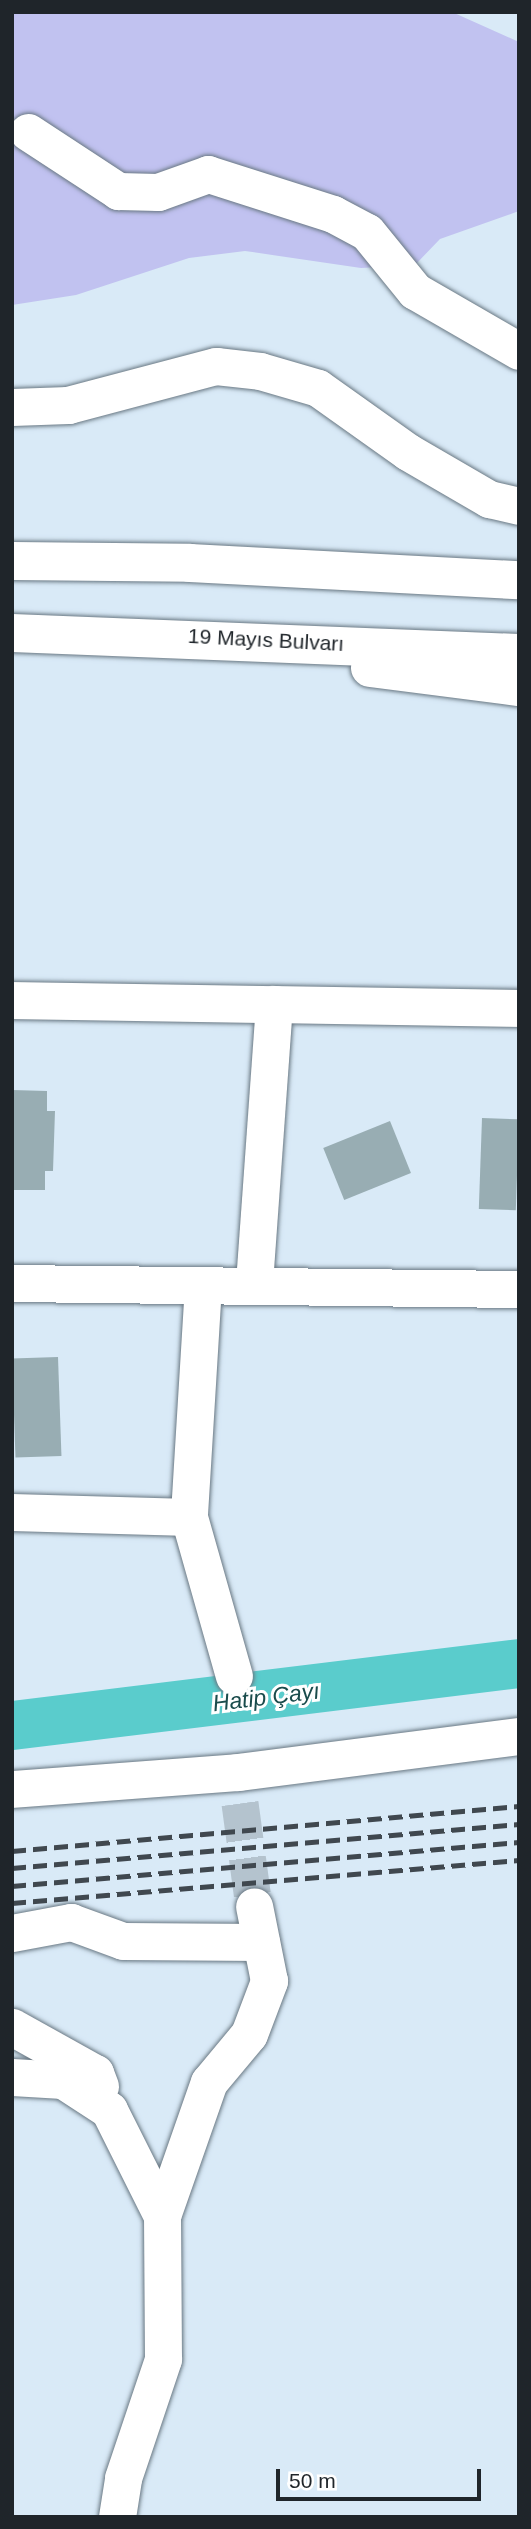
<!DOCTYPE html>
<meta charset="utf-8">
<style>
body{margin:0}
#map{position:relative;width:531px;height:2529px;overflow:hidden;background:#d9eaf7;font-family:Arial,sans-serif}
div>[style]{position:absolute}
.green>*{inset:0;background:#c1c2f0}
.river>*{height:49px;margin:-24.5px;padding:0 24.5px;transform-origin:24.5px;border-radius:24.5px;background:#5acccc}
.building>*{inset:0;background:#98adb3;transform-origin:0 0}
.minor-tunnel>*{height:37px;margin-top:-18.5px;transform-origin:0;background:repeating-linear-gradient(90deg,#b4c3ce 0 37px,transparent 0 55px)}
.roads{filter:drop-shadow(0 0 2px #697883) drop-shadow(0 0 2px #697883)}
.minor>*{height:37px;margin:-18.5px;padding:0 18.5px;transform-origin:18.5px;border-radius:18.5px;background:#fff}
.highway>*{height:38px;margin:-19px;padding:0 19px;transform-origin:19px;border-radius:19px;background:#fff}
.rail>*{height:5px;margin-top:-2.5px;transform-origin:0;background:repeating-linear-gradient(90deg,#40484f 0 14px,transparent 0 21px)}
span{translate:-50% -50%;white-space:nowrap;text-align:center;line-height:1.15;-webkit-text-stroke:6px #fff;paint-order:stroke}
.street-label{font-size:21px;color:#1f252a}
.water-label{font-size:23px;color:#1a4c4c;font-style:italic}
.frame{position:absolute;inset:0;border:14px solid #1f252a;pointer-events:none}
.scale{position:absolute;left:276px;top:2469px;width:205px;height:32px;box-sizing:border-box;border:4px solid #1f252a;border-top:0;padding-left:9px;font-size:21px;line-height:24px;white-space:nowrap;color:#1f252a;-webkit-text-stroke:5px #fff;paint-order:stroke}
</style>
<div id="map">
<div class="green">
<div style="clip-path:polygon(12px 12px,452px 12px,519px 42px,519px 211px,440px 239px,415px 265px,361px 268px,245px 251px,189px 258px,76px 295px,12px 305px)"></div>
</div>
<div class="river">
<div style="left:12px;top:1725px;width:511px;rotate:-6.97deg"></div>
</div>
<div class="building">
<div style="clip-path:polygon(12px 1090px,47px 1091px,47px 1111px,55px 1111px,53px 1171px,45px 1171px,45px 1190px,12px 1190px)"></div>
<div style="left:482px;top:1118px;width:37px;height:91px;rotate:2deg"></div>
<div style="left:390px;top:1121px;width:56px;height:72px;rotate:68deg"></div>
<div style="left:58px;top:1357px;width:99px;height:46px;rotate:88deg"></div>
</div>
<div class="minor-tunnel">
<div style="left:240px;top:1803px;width:104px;rotate:82.3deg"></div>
</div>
<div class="roads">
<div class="minor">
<div style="left:28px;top:132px;width:108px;rotate:33.2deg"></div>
<div style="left:118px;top:191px;width:40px;rotate:1.4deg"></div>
<div style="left:158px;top:192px;width:53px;rotate:-19.8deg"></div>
<div style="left:208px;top:174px;width:131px;rotate:17.7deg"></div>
<div style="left:333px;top:214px;width:38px;rotate:28deg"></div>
<div style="left:367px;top:232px;width:76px;rotate:50.9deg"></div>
<div style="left:415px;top:291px;width:120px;rotate:30deg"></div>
<div style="left:12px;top:407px;width:56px;rotate:-2deg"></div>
<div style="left:68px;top:405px;width:153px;rotate:-14.8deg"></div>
<div style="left:216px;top:366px;width:44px;rotate:6.5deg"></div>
<div style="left:260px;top:371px;width:60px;rotate:16.3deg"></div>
<div style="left:318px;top:388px;width:110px;rotate:35.4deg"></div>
<div style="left:408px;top:452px;width:94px;rotate:30.1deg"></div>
<div style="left:489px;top:499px;width:31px;rotate:13deg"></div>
<div style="left:12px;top:1000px;width:262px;rotate:0.9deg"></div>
<div style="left:274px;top:1004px;width:282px;rotate:94.1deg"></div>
<div style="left:274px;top:1004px;width:245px;rotate:0.9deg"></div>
<div style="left:12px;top:1283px;width:507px;rotate:0.68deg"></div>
<div style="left:203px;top:1285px;width:232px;rotate:93.5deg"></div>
<div style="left:189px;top:1517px;width:165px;rotate:74.2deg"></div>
<div style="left:12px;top:1512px;width:177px;rotate:1.6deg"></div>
<div style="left:12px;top:1789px;width:227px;rotate:-4.3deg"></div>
<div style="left:238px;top:1772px;width:283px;rotate:-7.3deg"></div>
<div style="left:12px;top:1933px;width:60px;rotate:-10.6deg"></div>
<div style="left:71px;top:1922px;width:55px;rotate:20.1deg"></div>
<div style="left:123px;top:1941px;width:138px;rotate:0.4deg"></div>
<div style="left:12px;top:2027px;width:95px;rotate:29deg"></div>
<div style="left:95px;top:2073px;width:14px;rotate:69deg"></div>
<div style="left:12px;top:2077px;width:51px;rotate:3.4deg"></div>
<div style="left:63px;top:2080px;width:55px;rotate:33.1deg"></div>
<div style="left:109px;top:2110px;width:119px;rotate:63.4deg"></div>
<div style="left:162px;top:2216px;width:142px;rotate:-70.7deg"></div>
<div style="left:209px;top:2082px;width:62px;rotate:-50.2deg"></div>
<div style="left:249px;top:2034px;width:57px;rotate:-69.3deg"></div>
<div style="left:269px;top:1981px;width:76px;rotate:-101.3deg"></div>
<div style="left:117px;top:2517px;width:39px;rotate:-81deg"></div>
<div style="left:123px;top:2478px;width:126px;rotate:-71.4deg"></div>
<div style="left:163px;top:2359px;width:143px;rotate:-90.4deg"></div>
</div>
<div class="highway">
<div style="left:12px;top:561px;width:178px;rotate:0.6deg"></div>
<div style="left:190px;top:563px;width:329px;rotate:3deg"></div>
<div style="left:12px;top:633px;width:507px;rotate:2.26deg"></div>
<div style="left:370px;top:668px;width:150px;rotate:7.3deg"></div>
</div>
</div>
<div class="rail">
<div style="left:12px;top:1851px;width:509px;rotate:-5.07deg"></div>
<div style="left:12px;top:1868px;width:509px;rotate:-4.96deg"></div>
<div style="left:12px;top:1886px;width:509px;rotate:-4.96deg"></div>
<div style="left:12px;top:1903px;width:509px;rotate:-4.85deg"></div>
</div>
<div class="street-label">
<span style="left:266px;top:640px;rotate:3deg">19 Mayıs Bulvarı</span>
</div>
<div class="water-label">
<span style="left:266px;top:1697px;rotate:-7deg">Hatip Çayı</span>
</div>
<div class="frame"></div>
<div class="scale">50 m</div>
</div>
